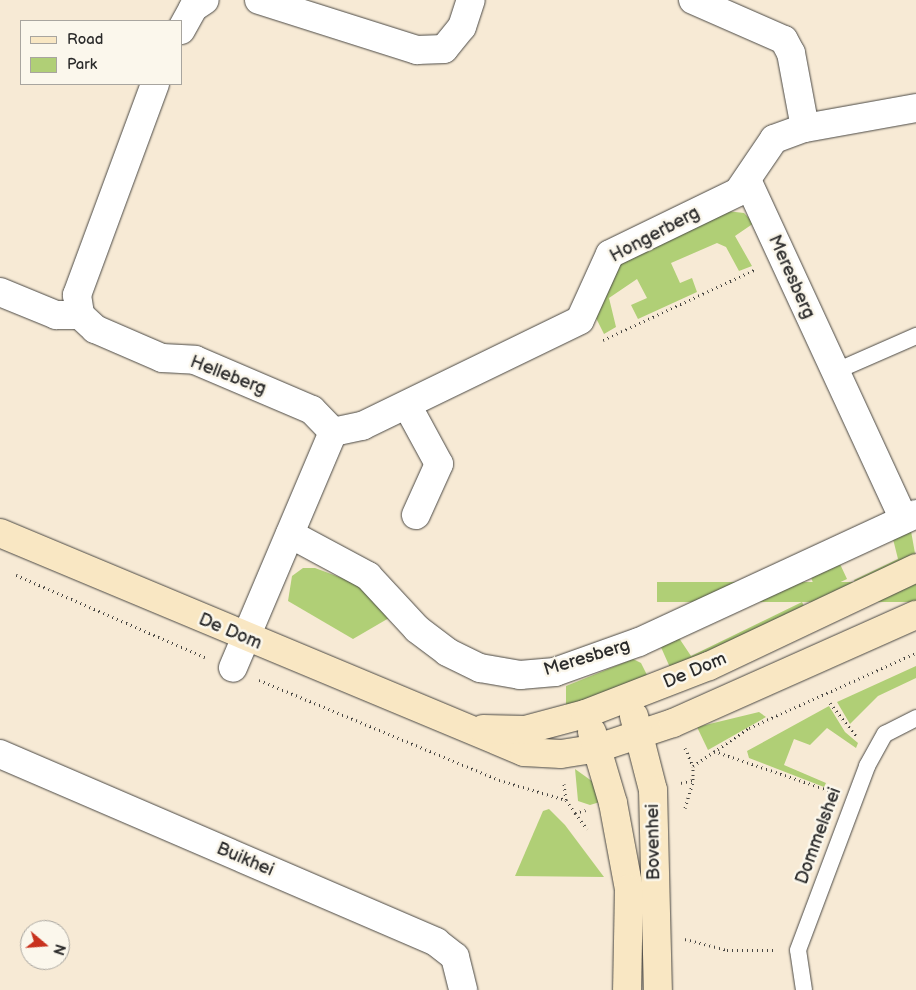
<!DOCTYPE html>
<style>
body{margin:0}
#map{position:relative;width:916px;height:990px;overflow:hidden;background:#f7ead5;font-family:"Balsamiq Sans",sans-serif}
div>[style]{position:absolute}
.green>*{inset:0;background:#b0cf76;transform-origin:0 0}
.path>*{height:3px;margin-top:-1.5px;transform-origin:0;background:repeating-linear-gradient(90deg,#4a4844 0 1px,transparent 0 5px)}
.roads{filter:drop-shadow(0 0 1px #4a4844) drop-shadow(0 0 1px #4a4844)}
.lane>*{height:16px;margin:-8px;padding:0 8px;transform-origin:8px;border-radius:8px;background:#fff}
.street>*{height:28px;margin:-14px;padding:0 14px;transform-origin:14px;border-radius:14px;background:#fff}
.secondary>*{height:28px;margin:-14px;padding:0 14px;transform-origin:14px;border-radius:14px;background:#f9e7c3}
span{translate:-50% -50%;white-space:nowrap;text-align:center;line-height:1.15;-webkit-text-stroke:5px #fbf7ec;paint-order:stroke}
.street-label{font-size:18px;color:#2b2b2b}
.legend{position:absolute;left:20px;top:20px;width:162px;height:65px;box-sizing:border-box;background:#fbf7ec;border:1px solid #a8a59f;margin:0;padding:6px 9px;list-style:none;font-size:15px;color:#2b2b2b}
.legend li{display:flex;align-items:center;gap:10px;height:25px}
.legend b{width:25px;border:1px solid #a8a59f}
.north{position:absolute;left:20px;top:920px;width:50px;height:50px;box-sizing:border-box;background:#fbf7ec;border:1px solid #a8a59f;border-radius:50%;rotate:108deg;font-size:14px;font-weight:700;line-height:20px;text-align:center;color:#2b2b2b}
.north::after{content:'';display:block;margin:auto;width:18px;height:22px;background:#c8321e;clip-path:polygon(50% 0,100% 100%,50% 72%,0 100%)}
</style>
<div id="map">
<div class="green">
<div style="clip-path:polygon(727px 211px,744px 213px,754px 223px,735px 236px,752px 266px,739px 271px,726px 247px,717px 243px,671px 263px,680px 283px,692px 278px,697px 292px,638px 319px,631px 305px,647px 298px,637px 279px,609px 298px,616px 327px,604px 334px,596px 318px,614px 266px)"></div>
<div style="clip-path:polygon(911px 531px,916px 559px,856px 585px,854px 580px,898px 559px,893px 539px)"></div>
<div style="clip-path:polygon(840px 564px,847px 579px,817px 593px,810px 575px)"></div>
<div style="clip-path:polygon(303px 568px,315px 568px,358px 584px,389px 618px,353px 639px,288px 601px,292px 576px)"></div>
<div style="left:916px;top:582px;width:20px;height:259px;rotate:90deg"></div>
<div style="clip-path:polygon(802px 602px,805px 608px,672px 672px,660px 645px,679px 638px,691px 656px)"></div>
<div style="clip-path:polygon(633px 659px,641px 663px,651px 683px,566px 711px,566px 686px)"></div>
<div style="clip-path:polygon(916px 666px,916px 678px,878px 696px,850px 724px,837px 702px)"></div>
<div style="clip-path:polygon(829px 706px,845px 732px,858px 743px,856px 748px,827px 728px,810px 745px,794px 739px,784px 765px,826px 783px,824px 787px,749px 758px,747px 751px)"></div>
<div style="clip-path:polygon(759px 712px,766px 717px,708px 750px,697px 727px)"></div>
<div style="clip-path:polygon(575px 769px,596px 784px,603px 801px,590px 805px,578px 801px)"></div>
<div style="clip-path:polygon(549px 809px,565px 825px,604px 877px,515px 876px,543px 811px)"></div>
</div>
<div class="path">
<div style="left:603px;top:340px;width:169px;rotate:-24.9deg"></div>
<div style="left:16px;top:575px;width:206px;rotate:23.5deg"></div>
<div style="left:259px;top:680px;width:260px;rotate:22.6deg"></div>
<div style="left:499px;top:780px;width:70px;rotate:16.6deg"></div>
<div style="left:830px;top:703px;width:43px;rotate:51.5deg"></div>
<div style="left:685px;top:748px;width:20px;rotate:66deg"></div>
<div style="left:714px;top:751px;width:124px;rotate:18.9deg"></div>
<div style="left:681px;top:783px;width:12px;rotate:-14deg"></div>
<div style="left:693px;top:780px;width:14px;rotate:-90deg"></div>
<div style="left:693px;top:766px;width:68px;rotate:-34.2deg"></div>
<div style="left:749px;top:728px;width:183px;rotate:-24.2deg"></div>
<div style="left:564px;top:784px;width:16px;rotate:83deg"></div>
<div style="left:566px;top:800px;width:16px;rotate:55deg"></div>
<div style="left:575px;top:813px;width:11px;rotate:-15deg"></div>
<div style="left:685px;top:808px;width:28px;rotate:-73deg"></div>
<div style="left:575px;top:813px;width:20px;rotate:53deg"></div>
<div style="left:685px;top:939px;width:43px;rotate:14.7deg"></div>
<div style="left:727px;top:950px;width:48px"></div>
</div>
<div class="roads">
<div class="lane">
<div style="left:834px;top:372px;width:90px;rotate:-23.7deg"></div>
<div style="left:804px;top:990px;width:40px;rotate:-98.5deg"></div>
<div style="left:798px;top:950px;width:197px;rotate:-69.4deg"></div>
<div style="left:867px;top:766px;width:37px;rotate:-61deg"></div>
<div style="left:885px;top:734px;width:35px;rotate:-27deg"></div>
</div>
<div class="street">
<div style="left:259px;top:0;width:166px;rotate:17.6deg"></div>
<div style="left:417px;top:50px;width:27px;rotate:-2deg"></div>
<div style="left:444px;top:49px;width:28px;rotate:-51deg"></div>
<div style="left:462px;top:27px;width:28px;rotate:-72deg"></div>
<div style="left:693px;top:0;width:99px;rotate:23.7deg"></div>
<div style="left:784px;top:40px;width:15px;rotate:62deg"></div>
<div style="left:791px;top:53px;width:76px;rotate:79.4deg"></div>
<div style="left:181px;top:30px;width:25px;rotate:-61deg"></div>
<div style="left:193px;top:8px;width:14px;rotate:-34deg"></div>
<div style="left:155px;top:84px;width:225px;rotate:110.3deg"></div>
<div style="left:77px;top:295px;width:20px;rotate:81deg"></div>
<div style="left:80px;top:315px;width:21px;rotate:43deg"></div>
<div style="left:95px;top:329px;width:73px;rotate:23.4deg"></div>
<div style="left:162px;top:358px;width:33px;rotate:3deg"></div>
<div style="left:195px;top:360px;width:127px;rotate:23.1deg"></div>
<div style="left:312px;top:410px;width:30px;rotate:46deg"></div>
<div style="left:333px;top:432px;width:256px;rotate:113deg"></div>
<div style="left:748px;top:182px;width:371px;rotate:65.2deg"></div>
<div style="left:0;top:292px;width:61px;rotate:22.3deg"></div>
<div style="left:56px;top:315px;width:24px"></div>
<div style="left:407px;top:405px;width:67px;rotate:61.5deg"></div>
<div style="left:439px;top:464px;width:56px;rotate:114.3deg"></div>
<div style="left:333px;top:432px;width:30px;rotate:-12deg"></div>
<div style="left:362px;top:426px;width:242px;rotate:-25.9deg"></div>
<div style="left:580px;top:320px;width:72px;rotate:-65.6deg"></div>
<div style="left:610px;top:254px;width:142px;rotate:-25.8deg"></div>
<div style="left:738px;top:192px;width:64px;rotate:-55.8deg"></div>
<div style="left:774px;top:139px;width:33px;rotate:-20deg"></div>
<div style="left:805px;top:128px;width:113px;rotate:-10.2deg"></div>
<div style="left:290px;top:534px;width:89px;rotate:28.3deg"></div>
<div style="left:368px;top:576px;width:72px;rotate:47.2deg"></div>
<div style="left:417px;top:629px;width:38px;rotate:37deg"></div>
<div style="left:447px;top:652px;width:37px;rotate:26deg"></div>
<div style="left:480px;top:668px;width:41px;rotate:9.9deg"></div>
<div style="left:520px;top:675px;width:35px;rotate:-5deg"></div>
<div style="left:555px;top:672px;width:89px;rotate:-19.7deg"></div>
<div style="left:639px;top:642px;width:305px;rotate:-24.8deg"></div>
<div style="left:0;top:754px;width:475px;rotate:23.3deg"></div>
<div style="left:436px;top:942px;width:24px;rotate:38deg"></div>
<div style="left:455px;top:957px;width:34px;rotate:76deg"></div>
</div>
<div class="secondary">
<div style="left:0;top:533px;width:568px;rotate:22.68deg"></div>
<div style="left:524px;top:752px;width:37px;rotate:3deg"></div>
<div style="left:561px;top:754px;width:37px;rotate:-9deg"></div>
<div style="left:598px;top:748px;width:79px;rotate:-18.4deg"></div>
<div style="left:673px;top:723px;width:266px;rotate:-24deg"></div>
<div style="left:634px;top:716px;width:76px;rotate:75.6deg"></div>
<div style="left:653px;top:790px;width:200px;rotate:88.6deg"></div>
<div style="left:483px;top:729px;width:42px;rotate:1.4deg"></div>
<div style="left:525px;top:730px;width:62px;rotate:-14.9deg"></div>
<div style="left:585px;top:714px;width:133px;rotate:-21.2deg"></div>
<div style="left:709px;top:666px;width:229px;rotate:-25.3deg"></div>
<div style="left:592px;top:732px;width:74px;rotate:73.5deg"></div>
<div style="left:613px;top:803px;width:87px;rotate:79.5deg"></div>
<div style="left:629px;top:889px;width:101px;rotate:91.1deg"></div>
</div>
</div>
<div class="street-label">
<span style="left:655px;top:235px;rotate:-28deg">Hongerberg</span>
<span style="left:791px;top:277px;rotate:66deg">Meresberg</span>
<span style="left:228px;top:376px;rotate:21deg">Helleberg</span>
<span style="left:230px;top:632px;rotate:23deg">De Dom</span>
<span style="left:587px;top:658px;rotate:-17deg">Meresberg</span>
<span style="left:695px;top:671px;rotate:-23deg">De Dom</span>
<span style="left:819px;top:836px;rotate:-70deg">Dommelshei</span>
<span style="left:654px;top:842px;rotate:-91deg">Bovenhei</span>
<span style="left:245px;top:860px;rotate:23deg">Buikhei</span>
</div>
<ul class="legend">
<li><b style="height:6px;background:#f9e7c3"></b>Road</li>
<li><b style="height:14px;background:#b0cf76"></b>Park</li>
</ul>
<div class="north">N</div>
</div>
